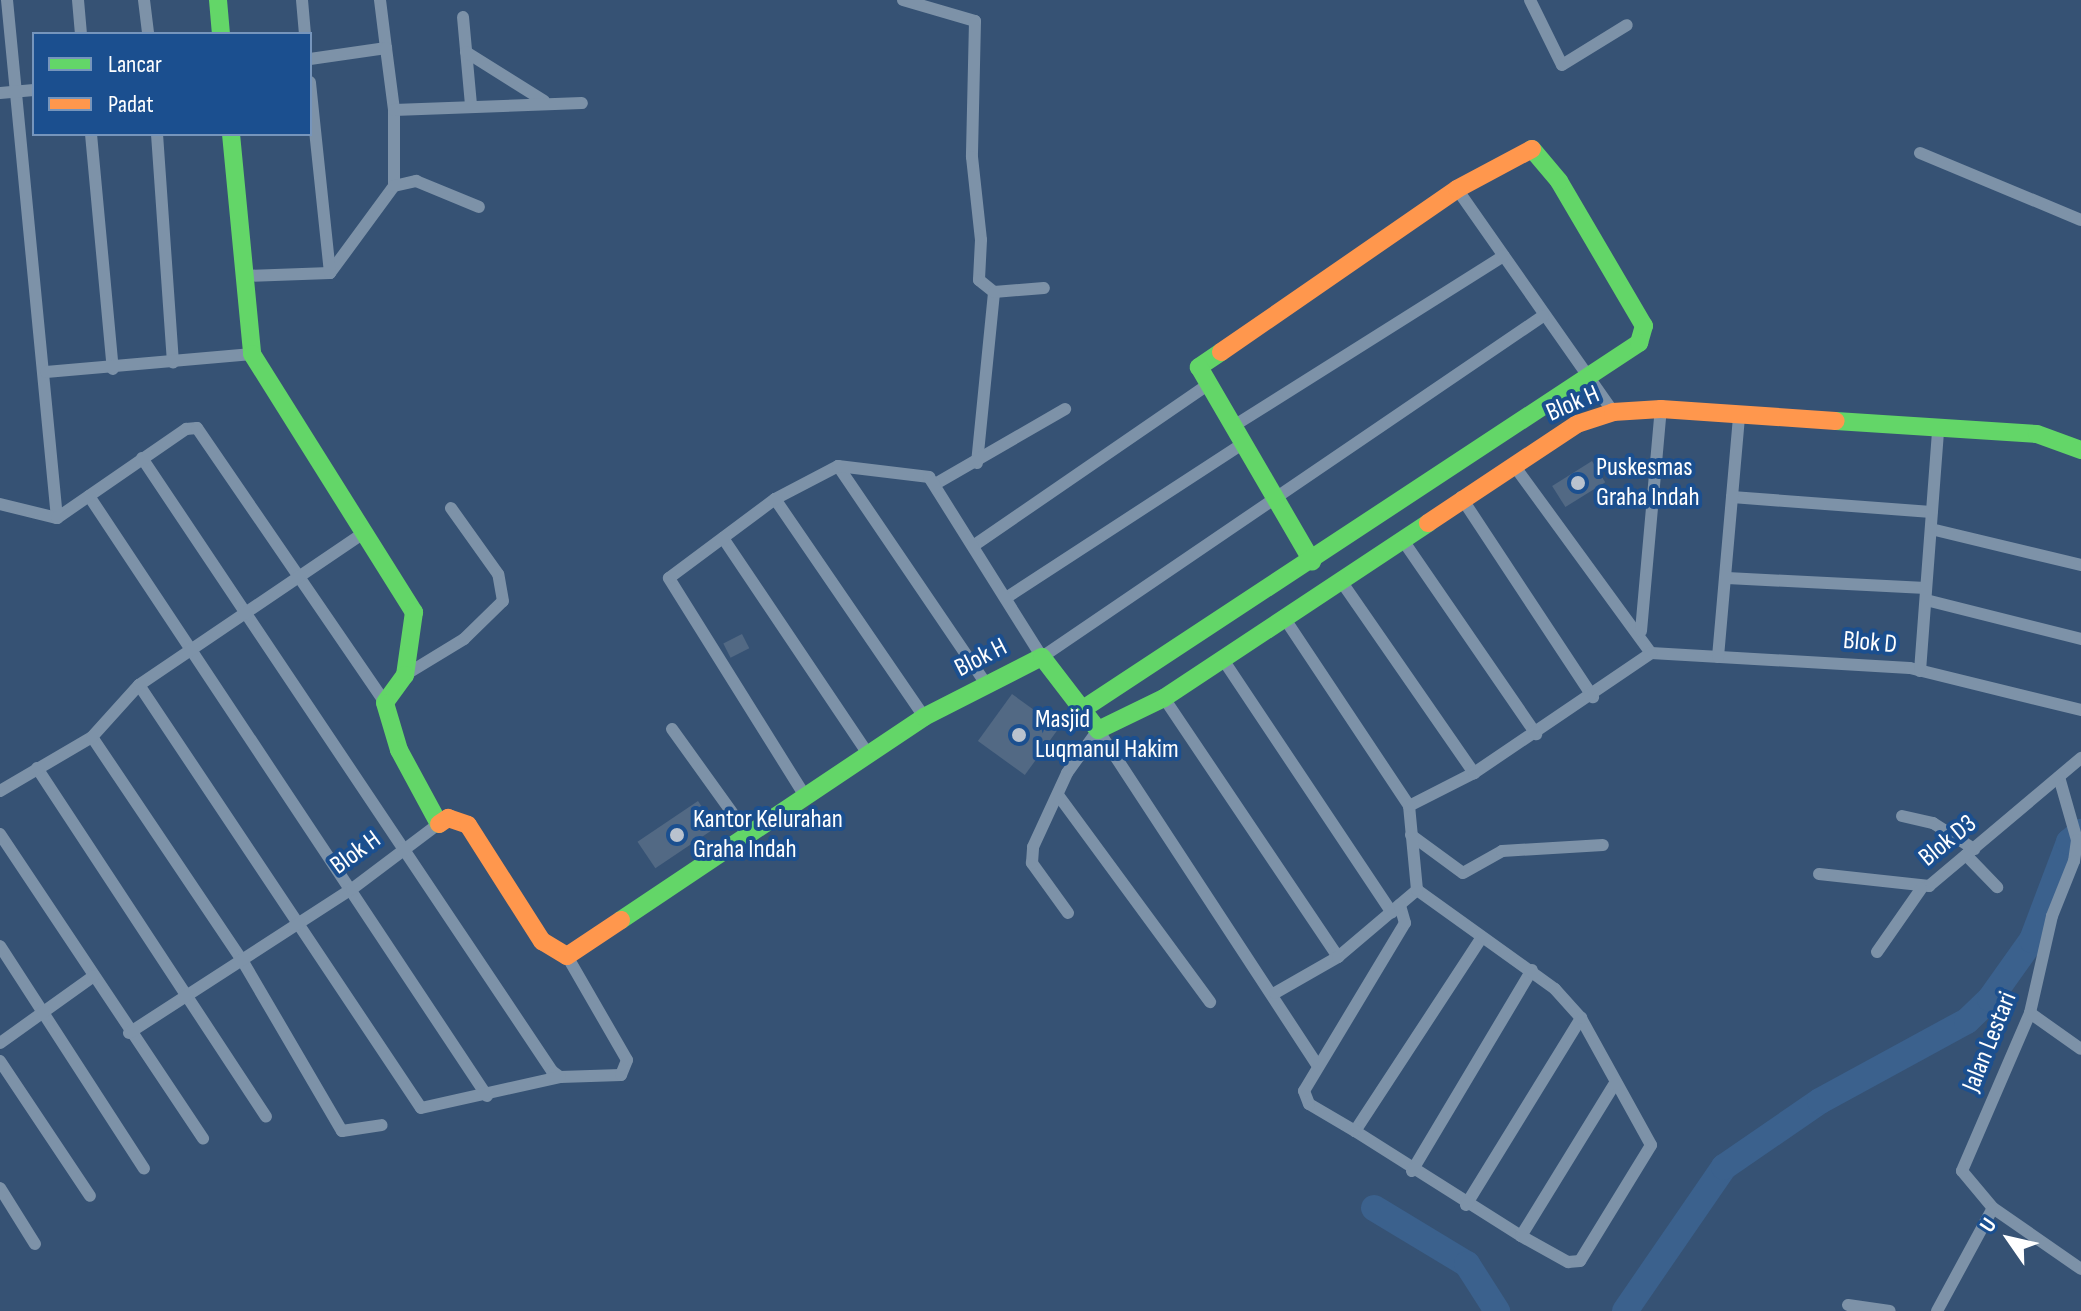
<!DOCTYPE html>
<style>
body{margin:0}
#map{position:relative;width:2081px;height:1311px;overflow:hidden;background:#365274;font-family:"Sofia Sans Condensed",sans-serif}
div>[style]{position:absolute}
.river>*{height:26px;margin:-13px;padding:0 13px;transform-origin:13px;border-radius:13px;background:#3b618d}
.building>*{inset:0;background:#526984;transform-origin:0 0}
.street>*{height:12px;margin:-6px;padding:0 6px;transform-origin:6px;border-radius:6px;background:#7d92a8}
.fast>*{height:18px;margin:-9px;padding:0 9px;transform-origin:9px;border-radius:9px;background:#63d668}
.slow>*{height:18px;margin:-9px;padding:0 9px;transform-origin:9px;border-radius:9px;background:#ff974d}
.dots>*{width:22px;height:22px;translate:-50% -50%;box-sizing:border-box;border:4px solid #1b4f8f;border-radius:50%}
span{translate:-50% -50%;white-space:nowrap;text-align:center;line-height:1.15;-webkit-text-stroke:8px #1b4f8f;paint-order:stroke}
.street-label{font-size:26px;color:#fff}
.poi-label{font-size:26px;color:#fff}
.left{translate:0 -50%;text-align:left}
.legend{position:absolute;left:32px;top:32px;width:280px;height:104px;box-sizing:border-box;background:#1b4f8f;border:2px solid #7695bc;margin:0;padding:10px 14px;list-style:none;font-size:24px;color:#fff}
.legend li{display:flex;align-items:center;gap:16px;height:40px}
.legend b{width:40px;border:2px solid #7695bc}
.north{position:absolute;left:1969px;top:1199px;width:80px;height:80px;-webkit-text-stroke:6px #1b4f8f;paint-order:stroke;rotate:304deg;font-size:22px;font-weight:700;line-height:32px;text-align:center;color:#fff}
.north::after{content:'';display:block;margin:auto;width:28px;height:36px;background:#fff;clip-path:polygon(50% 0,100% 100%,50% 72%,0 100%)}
</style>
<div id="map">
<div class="river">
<div style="left:1374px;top:1208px;width:109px;rotate:31.1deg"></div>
<div style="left:1467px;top:1264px;width:56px;rotate:57.4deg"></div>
<div style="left:1625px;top:1311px;width:175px;rotate:-55.5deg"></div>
<div style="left:1724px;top:1167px;width:116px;rotate:-34.5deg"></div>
<div style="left:1820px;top:1101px;width:167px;rotate:-28.6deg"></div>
<div style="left:1967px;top:1021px;width:32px;rotate:-44deg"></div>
<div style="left:1990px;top:999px;width:72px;rotate:-54.6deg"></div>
<div style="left:2032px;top:940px;width:105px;rotate:-69.3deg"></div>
<div style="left:2069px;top:842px;width:16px;rotate:-40deg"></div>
</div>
<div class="building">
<div style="left:1592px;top:461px;width:25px;height:47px;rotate:58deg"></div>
<div style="left:742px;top:634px;width:16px;height:21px;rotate:63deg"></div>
<div style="left:1012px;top:694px;width:58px;height:58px;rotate:36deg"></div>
<div style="left:698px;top:801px;width:32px;height:73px;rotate:56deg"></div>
</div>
<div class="street">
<div style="left:7px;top:0;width:520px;rotate:84.49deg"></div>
<div style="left:78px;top:0;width:34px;rotate:85deg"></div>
<div style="left:144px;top:0;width:34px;rotate:83deg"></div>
<div style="left:302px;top:0;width:34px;rotate:85deg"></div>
<div style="left:380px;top:0;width:48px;rotate:82.9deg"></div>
<div style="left:903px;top:0;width:75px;rotate:16.3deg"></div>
<div style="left:975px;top:21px;width:136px;rotate:91.3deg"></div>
<div style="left:972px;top:157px;width:83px;rotate:83.8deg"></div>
<div style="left:981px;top:240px;width:40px;rotate:92.9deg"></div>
<div style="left:979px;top:280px;width:19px;rotate:39deg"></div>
<div style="left:1530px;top:0;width:72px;rotate:63.8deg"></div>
<div style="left:1562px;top:65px;width:76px;rotate:-31.6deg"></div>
<div style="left:463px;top:17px;width:88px;rotate:84.8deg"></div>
<div style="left:466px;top:52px;width:92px;rotate:32.1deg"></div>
<div style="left:310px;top:59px;width:77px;rotate:-8.2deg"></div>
<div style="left:386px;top:48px;width:63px;rotate:82.6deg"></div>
<div style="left:394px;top:110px;width:76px;rotate:90deg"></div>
<div style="left:394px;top:186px;width:108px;rotate:126.3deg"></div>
<div style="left:0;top:93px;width:34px;rotate:-5deg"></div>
<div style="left:394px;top:110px;width:188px;rotate:-2.1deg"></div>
<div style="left:91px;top:134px;width:236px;rotate:84.7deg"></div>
<div style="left:157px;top:134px;width:229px;rotate:86deg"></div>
<div style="left:1920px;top:153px;width:174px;rotate:22.6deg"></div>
<div style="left:394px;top:186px;width:23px;rotate:-13deg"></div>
<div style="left:416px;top:181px;width:68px;rotate:22.4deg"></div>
<div style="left:1457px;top:189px;width:272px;rotate:55deg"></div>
<div style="left:245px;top:276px;width:85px;rotate:-2deg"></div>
<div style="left:330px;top:273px;width:192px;rotate:-96deg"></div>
<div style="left:46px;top:372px;width:207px;rotate:-5deg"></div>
<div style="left:1232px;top:427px;width:321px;rotate:-32.2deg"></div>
<div style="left:142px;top:458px;width:737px;rotate:56.22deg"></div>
<div style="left:552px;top:1071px;width:10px;rotate:37deg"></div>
<div style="left:560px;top:1077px;width:61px;rotate:-1.9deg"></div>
<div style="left:621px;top:1075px;width:16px;rotate:-68deg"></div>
<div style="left:627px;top:1060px;width:120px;rotate:-120deg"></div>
<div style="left:977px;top:463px;width:172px;rotate:-84.3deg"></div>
<div style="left:994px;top:292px;width:50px;rotate:-4.6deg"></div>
<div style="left:1513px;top:464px;width:234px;rotate:53.9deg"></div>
<div style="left:838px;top:466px;width:263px;rotate:55.8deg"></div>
<div style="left:937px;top:483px;width:148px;rotate:-30deg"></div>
<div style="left:89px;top:496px;width:720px;rotate:56.44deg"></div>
<div style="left:1461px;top:497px;width:240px;rotate:56.6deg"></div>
<div style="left:1732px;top:497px;width:200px;rotate:4.3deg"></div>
<div style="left:775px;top:499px;width:264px;rotate:55.6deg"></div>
<div style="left:0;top:504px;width:59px;rotate:13.8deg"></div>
<div style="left:57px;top:518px;width:157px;rotate:-34.6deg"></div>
<div style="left:186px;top:429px;width:11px;rotate:-5deg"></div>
<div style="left:197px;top:428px;width:333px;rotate:55.6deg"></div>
<div style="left:1931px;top:529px;width:154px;rotate:13.5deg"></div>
<div style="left:723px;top:538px;width:260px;rotate:56.1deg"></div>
<div style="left:1402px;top:539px;width:237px;rotate:55.5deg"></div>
<div style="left:976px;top:544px;width:279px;rotate:-34.5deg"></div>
<div style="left:1727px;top:578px;width:199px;rotate:2.9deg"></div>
<div style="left:1341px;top:581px;width:234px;rotate:55.3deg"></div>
<div style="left:1009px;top:596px;width:278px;rotate:-33.1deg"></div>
<div style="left:1926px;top:600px;width:160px;rotate:14.1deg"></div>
<div style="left:1283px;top:616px;width:228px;rotate:56.4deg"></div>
<div style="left:1641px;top:631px;width:223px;rotate:-84.9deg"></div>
<div style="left:1651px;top:653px;width:259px;rotate:3.3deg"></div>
<div style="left:1910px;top:668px;width:176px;rotate:13.8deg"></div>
<div style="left:1718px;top:657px;width:243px;rotate:-85deg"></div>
<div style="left:1222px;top:658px;width:306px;rotate:56.3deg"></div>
<div style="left:1920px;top:671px;width:241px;rotate:-85.7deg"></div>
<div style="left:405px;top:675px;width:69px;rotate:-31.4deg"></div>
<div style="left:464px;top:639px;width:54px;rotate:-44.3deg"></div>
<div style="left:503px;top:601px;width:27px;rotate:-100deg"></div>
<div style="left:498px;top:574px;width:81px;rotate:-125.5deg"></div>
<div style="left:139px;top:685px;width:508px;rotate:56.31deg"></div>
<div style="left:421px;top:1108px;width:142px;rotate:-12.6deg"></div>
<div style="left:1164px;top:698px;width:312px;rotate:56.1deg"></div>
<div style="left:672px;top:729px;width:132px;rotate:54.3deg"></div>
<div style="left:92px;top:737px;width:269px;rotate:56.1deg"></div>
<div style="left:242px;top:960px;width:198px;rotate:59.7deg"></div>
<div style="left:342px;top:1131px;width:40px;rotate:-8.5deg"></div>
<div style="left:37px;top:768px;width:417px;rotate:56.7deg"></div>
<div style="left:2059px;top:777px;width:66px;rotate:74.1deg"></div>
<div style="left:2077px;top:840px;width:21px;rotate:98deg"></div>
<div style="left:2074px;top:861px;width:59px;rotate:111.8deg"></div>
<div style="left:2052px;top:916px;width:99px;rotate:102.8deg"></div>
<div style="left:2030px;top:1013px;width:172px;rotate:113.3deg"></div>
<div style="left:1962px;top:1171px;width:48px;rotate:50deg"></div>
<div style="left:1993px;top:1208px;width:107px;rotate:34.7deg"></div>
<div style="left:0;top:791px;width:107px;rotate:-30.4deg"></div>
<div style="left:92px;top:737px;width:70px;rotate:-47.9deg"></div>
<div style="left:139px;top:685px;width:273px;rotate:-34.1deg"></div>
<div style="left:1058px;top:795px;width:257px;rotate:53.7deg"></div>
<div style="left:805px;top:796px;width:257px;rotate:-122deg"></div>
<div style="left:669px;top:578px;width:132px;rotate:-36.7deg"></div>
<div style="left:775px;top:499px;width:71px;rotate:-27.6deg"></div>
<div style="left:838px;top:466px;width:92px;rotate:6.9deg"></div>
<div style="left:929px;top:477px;width:213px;rotate:57.9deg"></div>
<div style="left:1042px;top:657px;width:606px;rotate:-34.24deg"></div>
<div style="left:1902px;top:816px;width:32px;rotate:13deg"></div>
<div style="left:1933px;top:823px;width:49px;rotate:32.4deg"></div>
<div style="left:0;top:834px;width:366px;rotate:56.3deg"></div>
<div style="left:1411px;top:835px;width:64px;rotate:36.2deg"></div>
<div style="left:1463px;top:873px;width:45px;rotate:-29.4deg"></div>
<div style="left:1502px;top:851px;width:101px;rotate:-3.4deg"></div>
<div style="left:1966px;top:855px;width:45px;rotate:45.9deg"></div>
<div style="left:1819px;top:874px;width:111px;rotate:6.2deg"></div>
<div style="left:1929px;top:886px;width:199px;rotate:-40.1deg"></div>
<div style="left:1068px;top:913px;width:62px;rotate:-125.8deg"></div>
<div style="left:1032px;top:863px;width:16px;rotate:-86deg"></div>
<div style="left:1033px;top:847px;width:81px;rotate:-65.3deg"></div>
<div style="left:1067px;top:773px;width:53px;rotate:-54.2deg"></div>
<div style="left:1098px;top:730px;width:402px;rotate:56.8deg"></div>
<div style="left:1482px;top:937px;width:232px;rotate:123.2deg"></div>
<div style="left:1355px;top:1131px;width:196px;rotate:32.3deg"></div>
<div style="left:1521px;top:1236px;width:177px;rotate:-58.4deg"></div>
<div style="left:0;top:946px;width:265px;rotate:57.1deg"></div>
<div style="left:1877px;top:952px;width:77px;rotate:-55.1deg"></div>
<div style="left:1275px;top:993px;width:73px;rotate:-29.7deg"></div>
<div style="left:1338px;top:957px;width:104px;rotate:-40.3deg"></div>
<div style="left:2030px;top:1013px;width:62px;rotate:35.2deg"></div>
<div style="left:129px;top:1033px;width:265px;rotate:-32.9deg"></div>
<div style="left:352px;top:889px;width:106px;rotate:-37deg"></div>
<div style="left:0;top:1043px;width:115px;rotate:-35.5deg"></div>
<div style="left:0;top:1061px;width:162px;rotate:56.3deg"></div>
<div style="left:1355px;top:1131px;width:53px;rotate:-149.6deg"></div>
<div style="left:1309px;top:1104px;width:14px;rotate:-111deg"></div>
<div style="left:1304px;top:1091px;width:196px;rotate:-59deg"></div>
<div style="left:1405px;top:923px;width:19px;rotate:-106deg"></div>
<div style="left:1412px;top:1171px;width:234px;rotate:-59.2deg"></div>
<div style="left:0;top:1188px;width:66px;rotate:58deg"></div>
<div style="left:1466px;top:1205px;width:220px;rotate:-58.4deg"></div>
<div style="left:1521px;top:1236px;width:54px;rotate:29deg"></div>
<div style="left:1568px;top:1262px;width:12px;rotate:-5deg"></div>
<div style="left:1580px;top:1261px;width:136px;rotate:-58.5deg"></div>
<div style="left:1651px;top:1145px;width:145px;rotate:-118.9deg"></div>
<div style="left:1581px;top:1018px;width:39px;rotate:-132deg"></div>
<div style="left:1555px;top:989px;width:170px;rotate:-144.3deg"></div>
<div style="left:1417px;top:890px;width:84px;rotate:-95.4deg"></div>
<div style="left:1409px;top:806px;width:73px;rotate:-26.9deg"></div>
<div style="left:1474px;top:773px;width:214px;rotate:-34.1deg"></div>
<div style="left:1848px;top:1305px;width:42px;rotate:8.1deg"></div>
<div style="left:1937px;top:1311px;width:117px;rotate:-61.5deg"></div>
</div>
<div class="fast">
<div style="left:218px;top:0;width:34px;rotate:85deg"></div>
<div style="left:231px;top:134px;width:221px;rotate:84.5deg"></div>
<div style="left:252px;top:354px;width:305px;rotate:57.9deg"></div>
<div style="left:414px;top:612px;width:64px;rotate:98.1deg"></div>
<div style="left:405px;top:675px;width:34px;rotate:126deg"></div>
<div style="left:385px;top:703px;width:49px;rotate:73.4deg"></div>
<div style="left:399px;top:750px;width:84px;rotate:61.6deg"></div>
<div style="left:1221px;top:352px;width:27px;rotate:146deg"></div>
<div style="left:1199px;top:367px;width:225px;rotate:59.8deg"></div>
<div style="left:1836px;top:421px;width:201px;rotate:3.7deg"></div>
<div style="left:2037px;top:434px;width:47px;rotate:20deg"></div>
<div style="left:1083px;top:709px;width:666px;rotate:-33.36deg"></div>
<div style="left:1639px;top:343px;width:18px;rotate:-74deg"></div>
<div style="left:1644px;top:326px;width:168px;rotate:-120.4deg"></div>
<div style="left:1559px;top:181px;width:42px;rotate:-130.2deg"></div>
<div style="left:621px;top:920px;width:365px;rotate:-33.8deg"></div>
<div style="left:924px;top:717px;width:132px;rotate:-27deg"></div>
<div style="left:1042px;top:657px;width:92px;rotate:52.5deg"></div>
<div style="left:1098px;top:730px;width:73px;rotate:-25.9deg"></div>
<div style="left:1164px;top:698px;width:317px;rotate:-33.5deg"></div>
</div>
<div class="slow">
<div style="left:1221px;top:352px;width:287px;rotate:-34.6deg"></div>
<div style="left:1457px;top:189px;width:85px;rotate:-28.1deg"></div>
<div style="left:1428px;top:523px;width:179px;rotate:-33.6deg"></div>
<div style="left:1577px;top:424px;width:38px;rotate:-18deg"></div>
<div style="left:1613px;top:412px;width:48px;rotate:-3.6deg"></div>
<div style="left:1661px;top:409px;width:175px;rotate:3.9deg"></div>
<div style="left:439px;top:824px;width:11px;rotate:-34deg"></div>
<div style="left:448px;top:818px;width:21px;rotate:19deg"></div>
<div style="left:468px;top:825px;width:138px;rotate:57.5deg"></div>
<div style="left:542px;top:941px;width:29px;rotate:31deg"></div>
<div style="left:567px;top:956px;width:65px;rotate:-33.7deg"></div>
</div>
<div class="dots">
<div style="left:1578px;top:483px;background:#b9c2ce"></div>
<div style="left:1019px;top:735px;background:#b9c2ce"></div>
<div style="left:677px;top:835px;background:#b9c2ce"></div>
</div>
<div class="street-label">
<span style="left:1573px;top:404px;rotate:-23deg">Blok H</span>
<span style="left:1870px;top:643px;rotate:5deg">Blok D</span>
<span style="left:981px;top:658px;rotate:-27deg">Blok H</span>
<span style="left:1948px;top:841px;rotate:-39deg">Blok D3</span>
<span style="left:356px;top:853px;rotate:-36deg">Blok H</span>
<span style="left:1990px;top:1042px;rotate:-68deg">Jalan Lestari</span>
</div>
<div class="poi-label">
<span class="left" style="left:1596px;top:483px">Puskesmas<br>Graha Indah</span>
<span class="left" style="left:1035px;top:735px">Masjid<br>Luqmanul Hakim</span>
<span class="left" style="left:693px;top:835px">Kantor Kelurahan<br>Graha Indah</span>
</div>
<ul class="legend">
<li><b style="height:10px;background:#63d668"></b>Lancar</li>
<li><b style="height:10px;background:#ff974d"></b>Padat</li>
</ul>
<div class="north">U</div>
</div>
